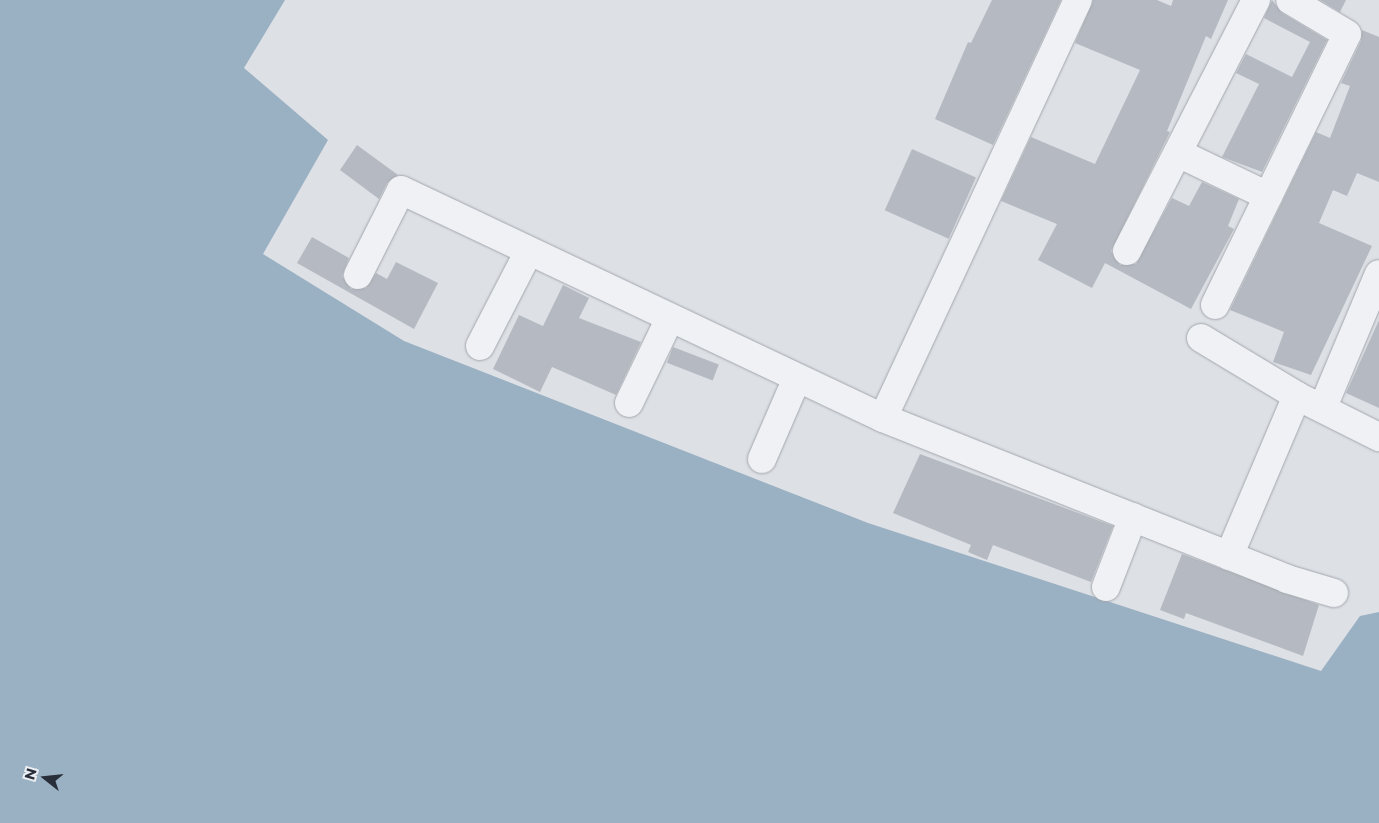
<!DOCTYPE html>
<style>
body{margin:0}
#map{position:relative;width:1379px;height:823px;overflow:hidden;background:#dde0e5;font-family:Montserrat,sans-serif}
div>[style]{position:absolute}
.water>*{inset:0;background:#9ab0c3}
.building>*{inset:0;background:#b5bac2;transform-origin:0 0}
.roads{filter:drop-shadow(0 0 1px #a3a7ae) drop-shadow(0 0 1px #a3a7ae)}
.minor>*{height:28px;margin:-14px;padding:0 14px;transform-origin:14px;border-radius:14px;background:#eff1f4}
span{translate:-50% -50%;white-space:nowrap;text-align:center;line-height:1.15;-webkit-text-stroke:5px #eceff3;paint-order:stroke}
.north{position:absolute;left:20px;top:753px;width:50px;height:50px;-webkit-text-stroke:4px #eceff3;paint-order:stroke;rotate:286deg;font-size:14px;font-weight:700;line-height:20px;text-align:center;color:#282f3a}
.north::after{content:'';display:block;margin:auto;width:18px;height:22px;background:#282f3a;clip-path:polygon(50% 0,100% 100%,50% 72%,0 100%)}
</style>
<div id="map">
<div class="water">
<div style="clip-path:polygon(0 0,285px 0,244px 68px,328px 140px,263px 254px,404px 341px,868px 523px,1321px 671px,1360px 616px,1379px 612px,1379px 823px,0 823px)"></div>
</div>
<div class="building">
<div style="clip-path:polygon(992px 0,1061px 0,993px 145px,935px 119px,968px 42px,971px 43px)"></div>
<div style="clip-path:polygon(1093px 0,1157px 0,1171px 6px,1173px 0,1228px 0,1211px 39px,1206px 36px,1167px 131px,1170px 132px,1111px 251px,1120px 265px,1136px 264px,1172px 198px,1189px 206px,1202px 182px,1239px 199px,1228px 226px,1234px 229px,1191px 309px,1105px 263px,1092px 288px,1038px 260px,1057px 224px,1001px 201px,1031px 137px,1095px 164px,1140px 70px,1075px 43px)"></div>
<div style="clip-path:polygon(1272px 0,1282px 13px,1327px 40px,1262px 172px,1222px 157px,1259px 84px,1236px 73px,1246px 54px,1292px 77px,1310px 42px,1264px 18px)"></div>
<div style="clip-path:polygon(1320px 0,1346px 0,1340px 12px)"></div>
<div style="clip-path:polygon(1362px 30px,1379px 37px,1379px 182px,1357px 173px,1347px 196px,1333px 190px,1319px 223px,1372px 246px,1311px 375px,1273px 362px,1284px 332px,1230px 310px,1316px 132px,1330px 138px,1350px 86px,1341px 83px,1361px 41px)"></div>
<div style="clip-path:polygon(357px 145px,398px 175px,387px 183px,379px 199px,340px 170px)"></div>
<div style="left:912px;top:149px;width:70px;height:67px;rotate:24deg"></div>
<div style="clip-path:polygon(312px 237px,349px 258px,342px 276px,351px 289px,366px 288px,376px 273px,387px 279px,396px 262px,438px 283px,414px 329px,297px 263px)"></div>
<div style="clip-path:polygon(563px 285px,589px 298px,579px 318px,641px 342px,616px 395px,552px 367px,540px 392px,493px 369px,519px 315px,543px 326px)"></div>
<div style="clip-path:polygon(1379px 320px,1379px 408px,1346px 393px)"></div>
<div style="left:673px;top:347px;width:49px;height:17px;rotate:21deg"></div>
<div style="clip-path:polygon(920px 454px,1113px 526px,1091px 582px,993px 545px,987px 560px,968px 552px,971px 545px,893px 513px)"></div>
<div style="clip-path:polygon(1182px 554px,1319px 605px,1303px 656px,1186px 613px,1184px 619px,1160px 610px)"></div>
</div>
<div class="roads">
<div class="minor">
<div style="left:1178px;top:153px;width:100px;rotate:25.5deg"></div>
<div style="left:1127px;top:251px;width:282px;rotate:-62.8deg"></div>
<div style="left:358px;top:275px;width:95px;rotate:-63.2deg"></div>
<div style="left:401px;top:190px;width:533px;rotate:25.32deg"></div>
<div style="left:883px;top:418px;width:435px;rotate:21.7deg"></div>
<div style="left:1287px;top:579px;width:49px;rotate:16.6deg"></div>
<div style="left:1215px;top:305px;width:301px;rotate:-64deg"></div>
<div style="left:1347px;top:34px;width:66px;rotate:-149.2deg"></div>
<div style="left:1201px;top:338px;width:112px;rotate:31.1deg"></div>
<div style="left:1297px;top:396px;width:92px;rotate:26.6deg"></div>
<div style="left:480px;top:346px;width:107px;rotate:-62.7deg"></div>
<div style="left:629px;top:403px;width:94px;rotate:-64.2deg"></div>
<div style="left:1323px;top:407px;width:144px;rotate:-67.2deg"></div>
<div style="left:883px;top:418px;width:461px;rotate:-65deg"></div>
<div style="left:762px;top:459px;width:88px;rotate:-66.6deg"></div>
<div style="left:1229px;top:556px;width:174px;rotate:-67deg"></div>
<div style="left:1106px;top:587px;width:75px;rotate:-68.9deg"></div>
</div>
</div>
<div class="north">N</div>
</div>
